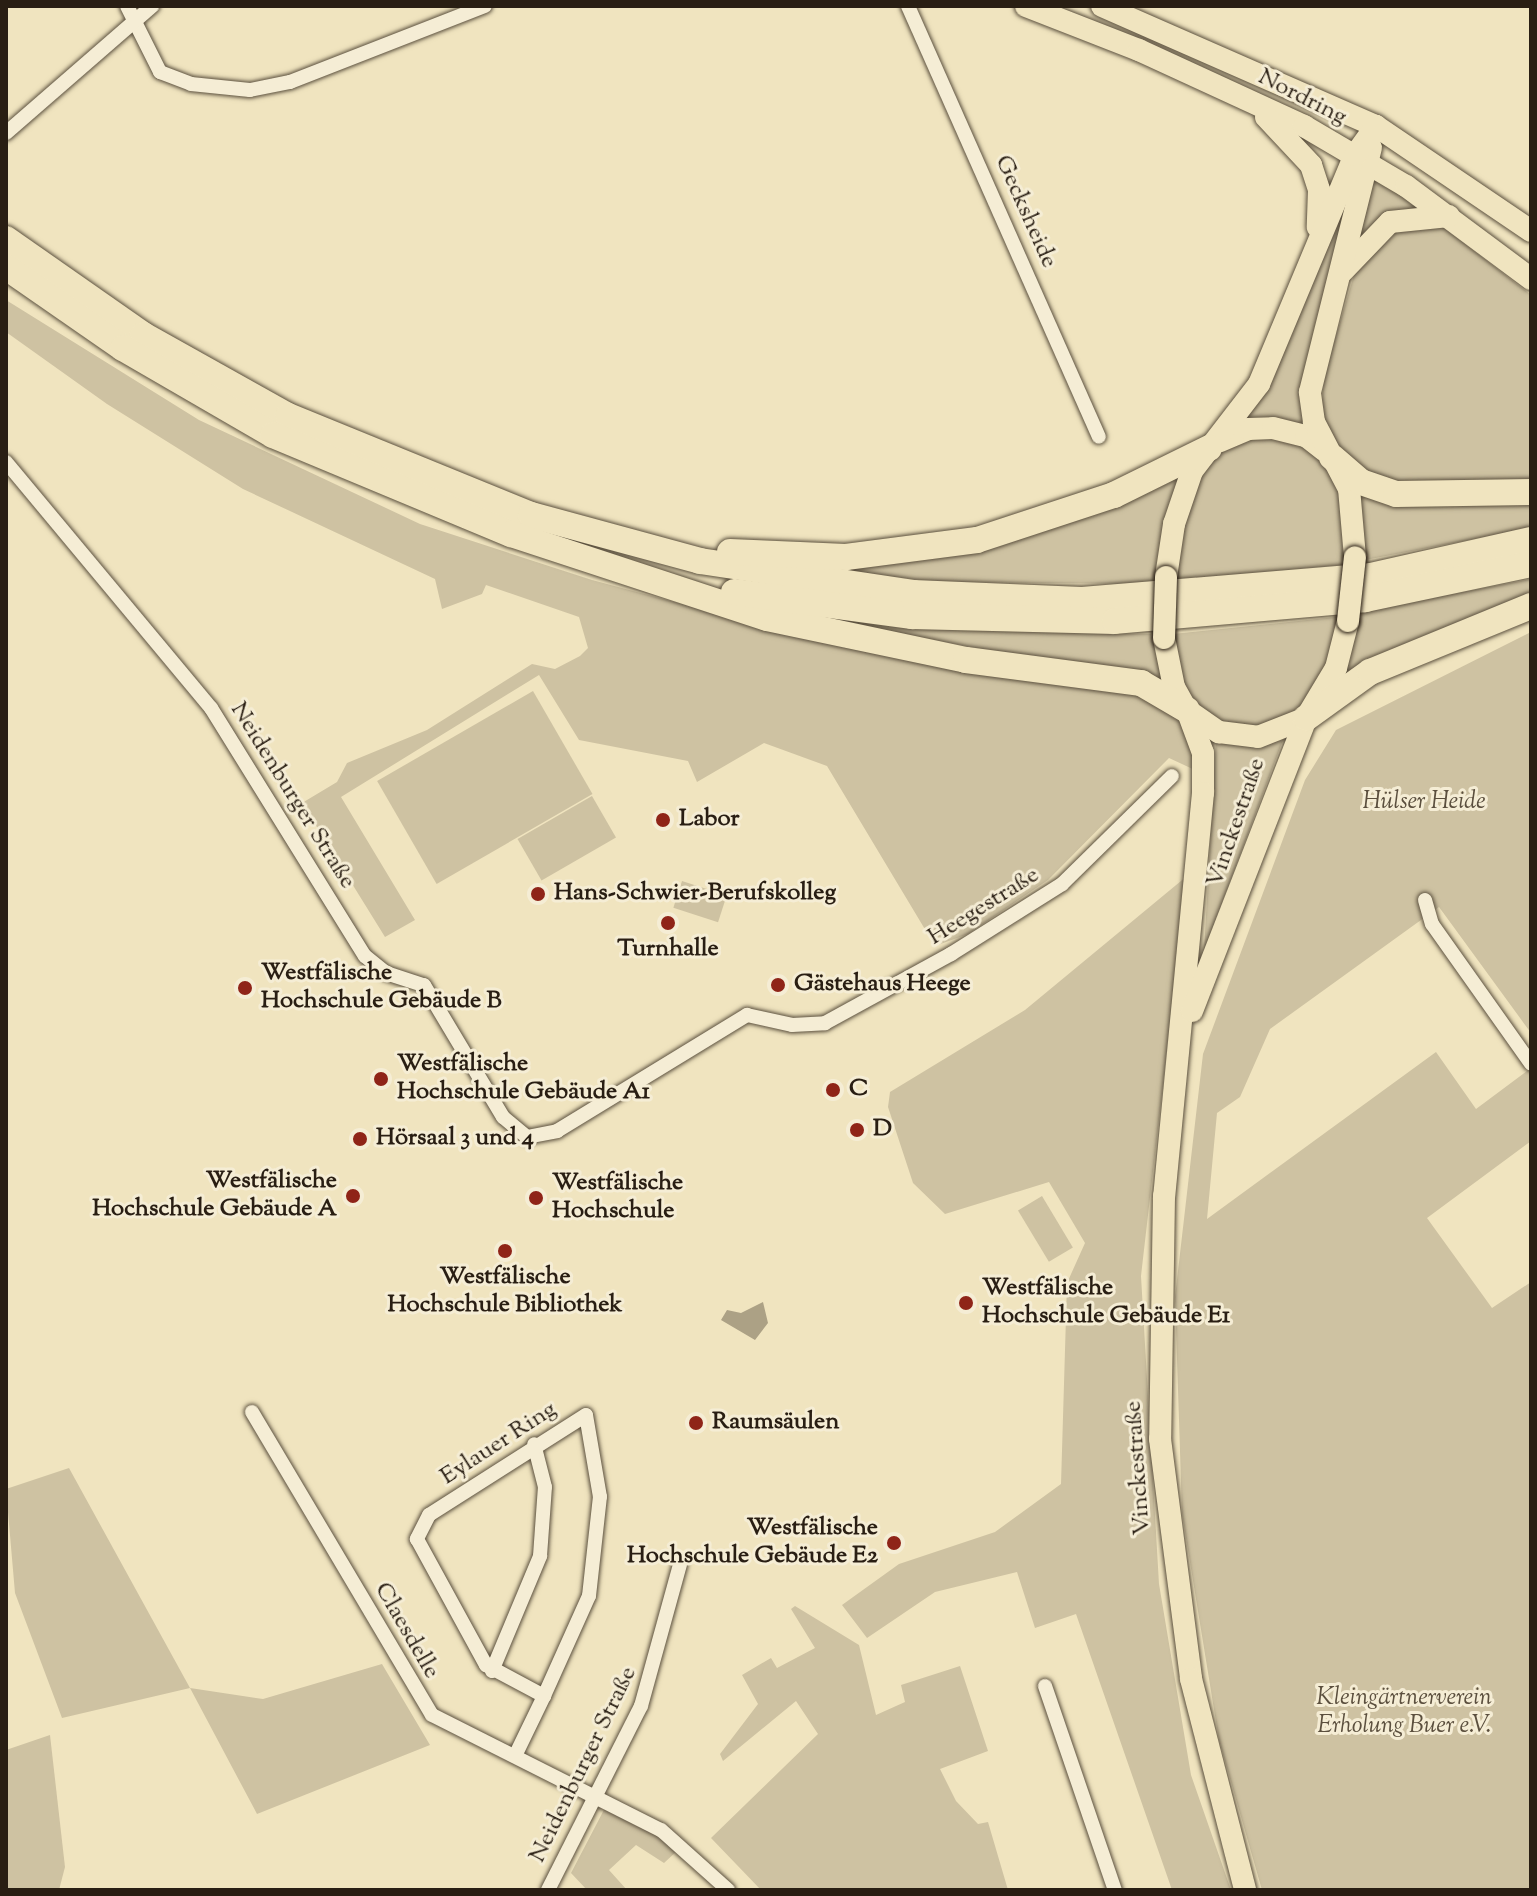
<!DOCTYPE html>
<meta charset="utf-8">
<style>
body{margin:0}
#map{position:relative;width:1537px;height:1896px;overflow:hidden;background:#f0e4bf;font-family:"Sorts Mill Goudy",serif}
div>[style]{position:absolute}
.green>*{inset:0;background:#cec2a2;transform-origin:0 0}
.water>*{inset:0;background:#aca185}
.roads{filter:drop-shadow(0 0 2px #5b503e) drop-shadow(0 0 2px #5b503e)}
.minor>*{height:14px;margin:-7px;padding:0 7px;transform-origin:7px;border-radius:7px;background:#f5edd5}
.primary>*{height:22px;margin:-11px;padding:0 11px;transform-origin:11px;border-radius:11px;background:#f0e4bf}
.motorway>*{height:26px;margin:-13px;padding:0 13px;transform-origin:13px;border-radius:13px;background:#f0e4bf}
.bridges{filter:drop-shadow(0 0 2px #291e13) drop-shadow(0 0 2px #291e13)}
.primary-bridge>*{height:22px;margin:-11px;padding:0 11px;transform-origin:11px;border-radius:11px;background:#f0e4bf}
.dots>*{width:22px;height:22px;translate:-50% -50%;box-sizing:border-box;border:4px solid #f5edd5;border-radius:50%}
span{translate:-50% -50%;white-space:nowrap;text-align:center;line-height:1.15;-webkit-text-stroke:6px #f5edd5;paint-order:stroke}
.street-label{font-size:24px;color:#291e13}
.park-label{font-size:24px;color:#5b4f3e;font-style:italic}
.poi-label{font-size:24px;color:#291e13;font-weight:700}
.left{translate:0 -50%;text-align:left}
.right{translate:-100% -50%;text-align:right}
.frame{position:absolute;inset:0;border:8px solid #291e13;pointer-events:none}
</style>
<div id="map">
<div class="green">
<div style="clip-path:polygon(1371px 177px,1417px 206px,1353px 246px)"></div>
<div style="clip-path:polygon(1352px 189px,1312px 337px,1310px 431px,1244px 421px)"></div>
<div style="clip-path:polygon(1438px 223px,1531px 295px,1531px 485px,1431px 491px,1367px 476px,1336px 451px,1321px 416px,1324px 376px,1360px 255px,1384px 229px)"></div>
<div style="clip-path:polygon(6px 300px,199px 420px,420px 524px,592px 580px,809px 638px,1153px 695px,1189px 728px,1197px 771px,1169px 758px,1048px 880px,968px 934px,935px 946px,827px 766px,764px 743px,697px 782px,688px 761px,579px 740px,539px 675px,341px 797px,415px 920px,385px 937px,302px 803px,337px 782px,347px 763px,427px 730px,532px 664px,555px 669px,580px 656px,588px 648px,579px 617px,486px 585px,482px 594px,442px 609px,435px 579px,243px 489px,107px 404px,6px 332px)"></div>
<div style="clip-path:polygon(1253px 435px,1300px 443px,1326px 464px,1342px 496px,1342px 565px,1176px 581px,1189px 494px,1217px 454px)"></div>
<div style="clip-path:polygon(1184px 468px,1169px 503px,1152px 584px,940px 582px,818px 569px,895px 561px)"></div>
<div style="clip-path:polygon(1354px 486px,1531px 499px,1531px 528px,1365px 560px)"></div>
<div style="clip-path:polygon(1531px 579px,1531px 601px,1343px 680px,1359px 612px)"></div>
<div style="clip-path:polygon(1336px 617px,1331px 653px,1314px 695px,1287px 720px,1241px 729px,1208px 716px,1183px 688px,1173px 634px)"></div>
<div style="clip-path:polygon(817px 618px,912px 629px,1151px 634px,1163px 683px)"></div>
<div style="clip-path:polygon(1531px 632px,1531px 1033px,1439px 907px,1270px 1029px,1240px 1097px,1217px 1113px,1207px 1219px,1436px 1052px,1476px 1109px,1531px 1068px,1531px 1141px,1427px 1218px,1492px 1308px,1531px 1282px,1531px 1890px,1262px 1890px,1219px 1740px,1182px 1513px,1175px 1297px,1203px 1054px,1305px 780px,1336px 730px)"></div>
<div style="left:533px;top:691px;width:119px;height:180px;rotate:60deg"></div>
<div style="clip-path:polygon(1216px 740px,1254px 746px,1283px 740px,1204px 951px)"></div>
<div style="left:592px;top:796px;width:48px;height:86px;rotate:60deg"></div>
<div style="clip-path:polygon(1187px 876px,1141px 1276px,1159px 1584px,1191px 1775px,1231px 1890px,1172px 1890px,1076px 1614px,1035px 1628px,1017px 1572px,935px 1592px,867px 1638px,842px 1605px,899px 1564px,995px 1532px,1061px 1484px,1067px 1283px,1085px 1243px,1049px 1182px,945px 1214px,913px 1183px,888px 1107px,890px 1092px,1025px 1010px)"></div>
<div style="left:682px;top:881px;width:47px;height:28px;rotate:18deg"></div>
<div style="left:1042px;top:1196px;width:60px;height:28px;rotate:59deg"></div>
<div style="clip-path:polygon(69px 1468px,190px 1688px,263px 1699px,382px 1664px,430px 1745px,257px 1814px,190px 1688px,62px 1718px,15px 1593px,6px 1489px)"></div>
<div style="clip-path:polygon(795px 1606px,859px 1645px,876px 1715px,905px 1702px,901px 1685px,960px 1666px,988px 1751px,940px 1769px,956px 1801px,978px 1824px,988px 1822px,1008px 1890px,761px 1890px,711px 1838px,818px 1734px,796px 1701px,723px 1761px,720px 1754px,758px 1704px,742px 1675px,771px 1658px,777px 1668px,815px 1648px,791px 1609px)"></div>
<div style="clip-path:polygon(50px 1735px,65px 1867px,59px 1890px,6px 1890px,6px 1750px)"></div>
<div style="clip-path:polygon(607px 1804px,678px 1850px,664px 1863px,636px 1845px,609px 1870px,627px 1890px,587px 1890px,571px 1873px)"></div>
</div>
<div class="water">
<div style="clip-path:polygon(763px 1302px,768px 1323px,755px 1340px,721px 1320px,727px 1310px,741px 1313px)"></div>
</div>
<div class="roads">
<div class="minor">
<div style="left:127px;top:6px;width:74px;rotate:63.4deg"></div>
<div style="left:160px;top:72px;width:33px;rotate:21deg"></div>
<div style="left:191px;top:84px;width:59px;rotate:5.8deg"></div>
<div style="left:250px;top:90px;width:41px;rotate:-11.3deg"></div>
<div style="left:290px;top:82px;width:209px;rotate:-21.3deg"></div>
<div style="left:908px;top:6px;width:471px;rotate:66.1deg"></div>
<div style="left:6px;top:133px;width:194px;rotate:-41deg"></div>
<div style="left:6px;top:462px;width:320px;rotate:50.2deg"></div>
<div style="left:211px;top:708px;width:292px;rotate:58.2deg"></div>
<div style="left:365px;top:956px;width:27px;rotate:39deg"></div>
<div style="left:386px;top:973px;width:40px;rotate:18deg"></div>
<div style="left:424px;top:985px;width:154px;rotate:59.1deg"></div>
<div style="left:503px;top:1117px;width:31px;rotate:40deg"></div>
<div style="left:527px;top:1137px;width:31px;rotate:-11deg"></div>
<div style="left:557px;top:1131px;width:223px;rotate:-31.4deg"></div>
<div style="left:747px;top:1015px;width:46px;rotate:12.5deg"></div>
<div style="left:792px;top:1025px;width:33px;rotate:-3deg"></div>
<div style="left:825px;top:1023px;width:144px;rotate:-28.7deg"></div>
<div style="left:951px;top:954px;width:131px;rotate:-32.2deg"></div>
<div style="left:1062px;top:884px;width:154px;rotate:-44.5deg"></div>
<div style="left:1425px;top:900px;width:25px;rotate:74deg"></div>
<div style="left:1432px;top:924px;width:171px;rotate:54.7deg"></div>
<div style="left:252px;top:1412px;width:352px;rotate:59.3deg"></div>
<div style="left:432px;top:1715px;width:256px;rotate:26.7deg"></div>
<div style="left:661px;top:1830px;width:90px;rotate:41.8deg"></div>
<div style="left:492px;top:1671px;width:125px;rotate:-67.3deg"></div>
<div style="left:540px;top:1556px;width:69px;rotate:-85.9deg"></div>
<div style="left:545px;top:1487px;width:44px;rotate:-104.3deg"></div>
<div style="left:1045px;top:1686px;width:216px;rotate:71.1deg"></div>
<div style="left:515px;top:1756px;width:67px;rotate:-64.2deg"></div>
<div style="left:544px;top:1696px;width:110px;rotate:-65.8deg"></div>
<div style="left:589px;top:1596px;width:100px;rotate:-83.7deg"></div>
<div style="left:600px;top:1497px;width:83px;rotate:-99.7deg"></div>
<div style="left:586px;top:1415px;width:186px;rotate:147.5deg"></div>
<div style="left:429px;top:1515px;width:27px;rotate:117deg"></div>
<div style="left:417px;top:1539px;width:144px;rotate:61.3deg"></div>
<div style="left:486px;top:1665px;width:66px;rotate:28.1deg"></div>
<div style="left:548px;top:1890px;width:206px;rotate:-63.2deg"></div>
<div style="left:641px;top:1706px;width:147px;rotate:-74.6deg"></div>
</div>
<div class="primary">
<div style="left:1026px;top:6px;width:121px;rotate:21.3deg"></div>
<div style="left:1139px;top:50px;width:182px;rotate:24.7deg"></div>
<div style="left:1304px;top:126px;width:118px;rotate:30.5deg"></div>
<div style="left:1406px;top:186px;width:156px;rotate:36.6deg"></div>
<div style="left:1102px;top:6px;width:299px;rotate:23.7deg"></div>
<div style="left:1376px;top:126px;width:187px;rotate:34.1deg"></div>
<div style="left:1266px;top:117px;width:66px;rotate:46.8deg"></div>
<div style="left:1311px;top:165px;width:26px;rotate:72deg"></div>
<div style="left:1319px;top:190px;width:37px;rotate:92deg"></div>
<div style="left:1343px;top:271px;width:68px;rotate:-46.2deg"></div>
<div style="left:1390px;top:222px;width:59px;rotate:-5.8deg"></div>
<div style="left:1220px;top:441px;width:30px;rotate:-23deg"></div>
<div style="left:1248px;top:429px;width:25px;rotate:-2deg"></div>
<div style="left:1273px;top:428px;width:34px;rotate:14deg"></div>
<div style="left:1306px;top:436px;width:24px;rotate:38deg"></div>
<div style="left:1355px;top:557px;width:68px;rotate:-95deg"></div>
<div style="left:1349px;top:489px;width:76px;rotate:-117.6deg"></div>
<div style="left:1314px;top:422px;width:30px;rotate:-98deg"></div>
<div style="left:1310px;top:392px;width:252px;rotate:-76deg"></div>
<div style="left:1166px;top:577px;width:54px;rotate:-81.4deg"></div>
<div style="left:1174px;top:524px;width:56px;rotate:-71.2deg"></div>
<div style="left:1192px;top:471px;width:110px;rotate:-52.4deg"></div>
<div style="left:1259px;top:384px;width:248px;rotate:-67.3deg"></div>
<div style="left:1355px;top:155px;width:36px;rotate:-54deg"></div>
<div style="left:1164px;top:638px;width:50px;rotate:78.5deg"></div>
<div style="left:1174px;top:687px;width:26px;rotate:61deg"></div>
<div style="left:1187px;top:710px;width:39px;rotate:35deg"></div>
<div style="left:1219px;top:732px;width:39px;rotate:7deg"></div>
<div style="left:1258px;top:737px;width:52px;rotate:-21.6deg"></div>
<div style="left:1306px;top:718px;width:58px;rotate:-59deg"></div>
<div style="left:1336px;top:668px;width:49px;rotate:-75.7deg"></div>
<div style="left:1187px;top:710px;width:46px;rotate:69.6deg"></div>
<div style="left:1203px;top:753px;width:40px;rotate:90deg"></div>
<div style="left:1203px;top:793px;width:405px;rotate:95.5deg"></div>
<div style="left:1164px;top:1196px;width:243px;rotate:90.9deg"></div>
<div style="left:1160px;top:1439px;width:242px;rotate:82.6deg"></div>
<div style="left:1191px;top:1679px;width:218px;rotate:75.6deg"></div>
<div style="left:1192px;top:1011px;width:314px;rotate:-68.7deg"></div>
</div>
<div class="motorway">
<div style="left:6px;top:239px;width:167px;rotate:35deg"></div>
<div style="left:143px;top:335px;width:166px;rotate:29.2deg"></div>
<div style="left:288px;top:416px;width:262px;rotate:22.2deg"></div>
<div style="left:531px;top:515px;width:175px;rotate:15.2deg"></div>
<div style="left:700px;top:561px;width:215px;rotate:8.5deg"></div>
<div style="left:913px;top:593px;width:169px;rotate:2.4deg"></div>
<div style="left:1082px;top:600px;width:290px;rotate:-4.7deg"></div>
<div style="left:1371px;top:576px;width:164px;rotate:-12.7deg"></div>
<div style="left:6px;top:267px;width:142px;rotate:34.7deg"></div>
<div style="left:123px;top:348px;width:173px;rotate:30.1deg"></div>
<div style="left:273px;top:435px;width:258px;rotate:22.6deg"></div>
<div style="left:511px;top:534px;width:269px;rotate:18.2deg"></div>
<div style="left:767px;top:618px;width:203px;rotate:11.9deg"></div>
<div style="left:966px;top:660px;width:177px;rotate:7.5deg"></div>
<div style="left:1141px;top:683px;width:53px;rotate:30.4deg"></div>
<div style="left:1332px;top:457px;width:38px;rotate:41deg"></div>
<div style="left:1361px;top:482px;width:37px;rotate:19deg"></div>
<div style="left:1396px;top:494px;width:135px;rotate:-0.8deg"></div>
<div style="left:730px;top:552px;width:116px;rotate:2.5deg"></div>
<div style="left:846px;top:557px;width:132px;rotate:-7.4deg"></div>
<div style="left:977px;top:540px;width:144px;rotate:-18.2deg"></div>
<div style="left:1114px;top:495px;width:106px;rotate:-26.3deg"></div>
<div style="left:734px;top:592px;width:180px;rotate:7.7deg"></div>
<div style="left:912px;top:616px;width:203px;rotate:1.4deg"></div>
<div style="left:1115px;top:621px;width:251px;rotate:-5deg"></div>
<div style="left:1365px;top:599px;width:170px;rotate:-11.9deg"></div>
<div style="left:1306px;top:718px;width:79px;rotate:-35.7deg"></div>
<div style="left:1370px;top:672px;width:174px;rotate:-22.3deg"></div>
</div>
</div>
<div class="bridges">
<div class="primary-bridge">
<div style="left:1348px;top:621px;width:64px;rotate:-83.8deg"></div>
<div style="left:1164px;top:638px;width:61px;rotate:-88.1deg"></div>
</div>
</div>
<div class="dots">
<div style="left:663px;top:820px;background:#8f2418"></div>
<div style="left:538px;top:894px;background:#8f2418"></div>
<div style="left:668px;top:923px;background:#8f2418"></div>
<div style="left:778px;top:985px;background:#8f2418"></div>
<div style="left:245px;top:988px;background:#8f2418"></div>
<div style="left:381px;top:1079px;background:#8f2418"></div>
<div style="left:833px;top:1090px;background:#8f2418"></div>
<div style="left:857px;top:1130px;background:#8f2418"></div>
<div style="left:360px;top:1139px;background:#8f2418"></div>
<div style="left:353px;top:1196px;background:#8f2418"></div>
<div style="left:536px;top:1198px;background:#8f2418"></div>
<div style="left:505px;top:1251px;background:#8f2418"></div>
<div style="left:966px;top:1303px;background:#8f2418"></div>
<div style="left:696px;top:1423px;background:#8f2418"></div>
<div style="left:894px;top:1543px;background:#8f2418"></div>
</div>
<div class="street-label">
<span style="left:1302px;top:98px;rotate:27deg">Nordring</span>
<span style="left:1025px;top:212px;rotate:66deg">Gecksheide</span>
<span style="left:292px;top:796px;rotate:58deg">Neidenburger Straße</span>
<span style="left:1237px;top:823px;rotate:-71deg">Vinckestraße</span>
<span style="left:984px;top:907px;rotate:-32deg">Heegestraße</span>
<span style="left:499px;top:1444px;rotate:-33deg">Eylauer Ring</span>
<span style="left:1139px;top:1468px;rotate:-94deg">Vinckestraße</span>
<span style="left:406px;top:1631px;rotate:60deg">Claesdelle</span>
<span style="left:584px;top:1765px;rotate:-64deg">Neidenburger Straße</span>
</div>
<div class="park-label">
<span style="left:1424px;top:803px">Hülser Heide</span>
<span style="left:1404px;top:1713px">Kleingärtnerverein<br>Erholung Buer e.V.</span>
</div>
<div class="poi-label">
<span class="left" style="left:679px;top:820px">Labor</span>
<span class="left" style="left:554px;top:894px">Hans-Schwier-Berufskolleg</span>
<span style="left:668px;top:950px">Turnhalle</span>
<span class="left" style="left:261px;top:988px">Westfälische<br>Hochschule Gebäude B</span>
<span class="left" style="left:794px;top:985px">Gästehaus Heege</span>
<span class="left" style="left:397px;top:1079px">Westfälische<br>Hochschule Gebäude A1</span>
<span class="left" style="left:849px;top:1090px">C</span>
<span class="left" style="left:873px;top:1130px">D</span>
<span class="left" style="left:376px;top:1139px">Hörsaal 3 und 4</span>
<span class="right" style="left:337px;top:1196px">Westfälische<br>Hochschule Gebäude A</span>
<span class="left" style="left:552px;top:1198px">Westfälische<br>Hochschule</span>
<span style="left:505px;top:1292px">Westfälische<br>Hochschule Bibliothek</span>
<span class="left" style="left:982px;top:1303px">Westfälische<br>Hochschule Gebäude E1</span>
<span class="left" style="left:712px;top:1423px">Raumsäulen</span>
<span class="right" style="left:878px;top:1543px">Westfälische<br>Hochschule Gebäude E2</span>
</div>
<div class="frame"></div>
</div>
